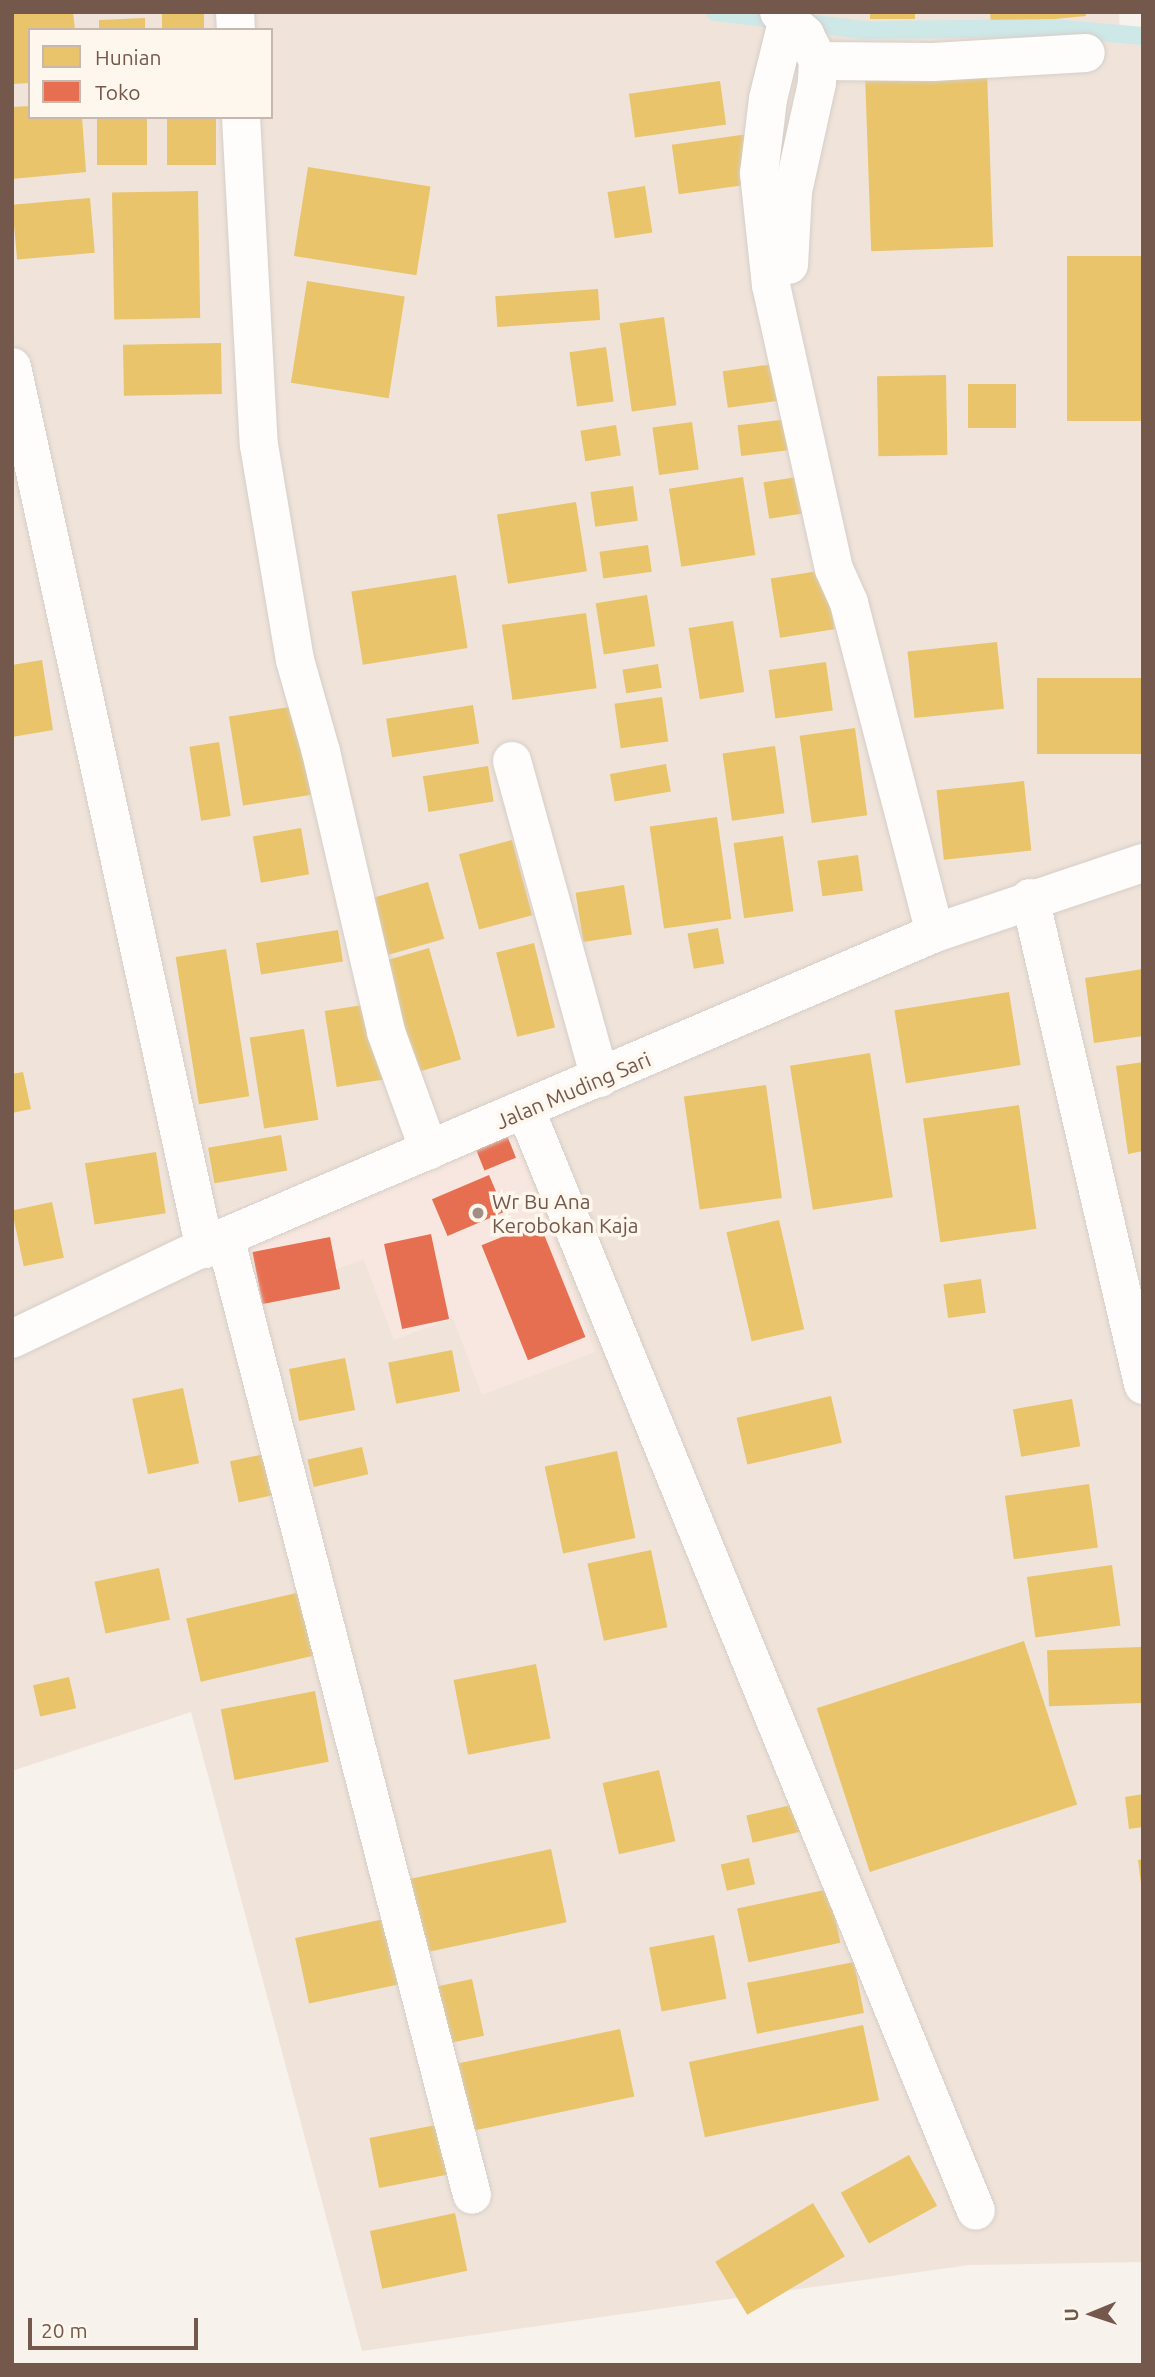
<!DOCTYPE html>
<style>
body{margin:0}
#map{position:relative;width:1155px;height:2377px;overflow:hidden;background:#f7f2ec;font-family:Ubuntu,sans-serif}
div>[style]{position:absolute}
.residential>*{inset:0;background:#f0e4da}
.commercial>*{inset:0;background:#f7e7e0}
.homes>*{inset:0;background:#e9c46a;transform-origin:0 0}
.shops>*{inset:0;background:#e76f51;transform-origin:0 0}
.stream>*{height:18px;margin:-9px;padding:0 9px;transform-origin:9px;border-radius:9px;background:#cee7e7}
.roads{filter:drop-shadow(0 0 2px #d6cec8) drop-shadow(0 0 2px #d6cec8)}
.street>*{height:38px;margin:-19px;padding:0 19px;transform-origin:19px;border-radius:19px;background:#fefdfc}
.dots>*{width:19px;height:19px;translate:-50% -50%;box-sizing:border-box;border:4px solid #fef7ee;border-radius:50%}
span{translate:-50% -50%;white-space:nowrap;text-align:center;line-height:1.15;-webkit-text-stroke:7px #fef7ee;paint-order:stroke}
.street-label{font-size:21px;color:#75584c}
.poi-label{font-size:21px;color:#75584c}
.left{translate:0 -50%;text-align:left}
.frame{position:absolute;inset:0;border:14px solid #75584c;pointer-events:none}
.legend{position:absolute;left:28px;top:28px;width:245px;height:91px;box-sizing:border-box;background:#fef7ee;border:2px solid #c7b7ad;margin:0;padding:9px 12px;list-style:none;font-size:21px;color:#75584c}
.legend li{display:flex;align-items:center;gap:14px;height:35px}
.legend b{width:35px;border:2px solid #c7b7ad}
.north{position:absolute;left:1057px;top:2279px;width:70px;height:70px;-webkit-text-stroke:5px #fef7ee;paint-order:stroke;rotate:268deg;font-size:19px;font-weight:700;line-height:28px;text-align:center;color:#75584c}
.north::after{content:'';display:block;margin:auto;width:24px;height:32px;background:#75584c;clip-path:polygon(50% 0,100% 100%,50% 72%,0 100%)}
.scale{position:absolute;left:28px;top:2318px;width:170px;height:32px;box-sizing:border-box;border:4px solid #75584c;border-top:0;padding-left:9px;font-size:21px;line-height:24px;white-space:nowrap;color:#75584c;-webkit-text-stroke:5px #fef7ee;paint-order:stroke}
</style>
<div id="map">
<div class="residential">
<div style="clip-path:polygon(evenodd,12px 12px,1119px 12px,1120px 36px,1143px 38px,1143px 2262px,969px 2265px,362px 2351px,191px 1712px,12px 1771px,12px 12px,30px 30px,271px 30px,271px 117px,30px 117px,30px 30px,12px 12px,364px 1259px,595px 1352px,453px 1318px,394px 1339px,364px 1259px)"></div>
</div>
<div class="commercial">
<div style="clip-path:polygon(504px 1106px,595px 1352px,482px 1395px,453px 1318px,394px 1340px,364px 1259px,243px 1304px,210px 1216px)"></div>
</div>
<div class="homes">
<div style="clip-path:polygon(73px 12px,75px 30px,30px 30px,30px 83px,12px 84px,12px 14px)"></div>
<div style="left:162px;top:12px;width:42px;height:18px"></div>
<div style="left:870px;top:12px;width:45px;height:7px"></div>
<div style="clip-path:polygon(990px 12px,1085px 12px,1086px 16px,991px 25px)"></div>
<div style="clip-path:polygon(145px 18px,145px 30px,99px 30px,99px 20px)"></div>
<div style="left:987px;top:72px;width:175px;height:122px;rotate:88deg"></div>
<div style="left:720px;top:81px;width:44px;height:92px;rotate:82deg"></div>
<div style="clip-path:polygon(30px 106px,30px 117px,82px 117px,86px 172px,12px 179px,12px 107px)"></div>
<div style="left:97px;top:117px;width:50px;height:48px"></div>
<div style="left:167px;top:117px;width:49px;height:48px"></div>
<div style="left:748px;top:134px;width:50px;height:77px;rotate:82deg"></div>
<div style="left:308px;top:167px;width:124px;height:90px;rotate:9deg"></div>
<div style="left:645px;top:186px;width:47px;height:38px;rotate:81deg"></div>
<div style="left:198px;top:191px;width:127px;height:86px;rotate:89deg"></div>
<div style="left:90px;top:198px;width:55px;height:78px;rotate:85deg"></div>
<div style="left:1143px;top:256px;width:165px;height:76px;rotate:90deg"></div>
<div style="left:307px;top:281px;width:99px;height:103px;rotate:9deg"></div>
<div style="left:598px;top:289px;width:31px;height:103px;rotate:86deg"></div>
<div style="left:664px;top:317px;width:89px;height:45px;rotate:82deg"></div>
<div style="left:221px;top:343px;width:51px;height:98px;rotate:89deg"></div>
<div style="left:606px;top:347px;width:55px;height:37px;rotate:82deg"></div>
<div style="left:788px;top:362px;width:37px;height:66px;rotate:82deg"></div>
<div style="left:946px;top:375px;width:80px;height:69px;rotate:89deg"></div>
<div style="left:968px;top:384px;width:48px;height:44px"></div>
<div style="left:796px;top:418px;width:31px;height:59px;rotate:83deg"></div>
<div style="left:692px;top:422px;width:48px;height:40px;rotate:82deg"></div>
<div style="left:616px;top:425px;width:31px;height:36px;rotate:81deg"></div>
<div style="left:743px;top:477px;width:79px;height:75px;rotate:81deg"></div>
<div style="left:797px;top:477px;width:37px;height:34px;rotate:81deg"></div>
<div style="left:633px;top:486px;width:35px;height:43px;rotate:82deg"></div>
<div style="left:576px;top:502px;width:70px;height:80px;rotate:81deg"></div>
<div style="left:648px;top:545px;width:27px;height:49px;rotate:82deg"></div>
<div style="left:825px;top:570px;width:60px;height:55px;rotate:81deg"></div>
<div style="left:456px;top:575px;width:74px;height:106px;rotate:81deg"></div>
<div style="left:647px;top:595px;width:52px;height:52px;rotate:81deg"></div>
<div style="left:586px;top:613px;width:76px;height:85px;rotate:82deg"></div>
<div style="left:733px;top:621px;width:72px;height:45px;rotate:81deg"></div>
<div style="left:997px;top:642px;width:67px;height:90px;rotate:84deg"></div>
<div style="clip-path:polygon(42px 660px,53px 730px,12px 737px,12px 665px)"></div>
<div style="left:826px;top:662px;width:49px;height:58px;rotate:82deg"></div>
<div style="left:658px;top:664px;width:24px;height:36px;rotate:81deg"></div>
<div style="left:1143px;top:678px;width:76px;height:106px;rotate:90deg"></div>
<div style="left:662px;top:697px;width:45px;height:48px;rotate:82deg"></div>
<div style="left:302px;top:705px;width:90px;height:74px;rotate:81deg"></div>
<div style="left:473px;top:705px;width:39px;height:88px;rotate:81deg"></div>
<div style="left:855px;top:728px;width:88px;height:56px;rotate:82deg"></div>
<div style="left:219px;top:742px;width:75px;height:30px;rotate:81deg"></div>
<div style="left:775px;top:746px;width:68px;height:53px;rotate:82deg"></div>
<div style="left:666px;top:764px;width:28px;height:57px;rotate:80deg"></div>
<div style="left:488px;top:766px;width:36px;height:66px;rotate:81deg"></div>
<div style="left:1024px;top:781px;width:70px;height:88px;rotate:84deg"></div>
<div style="left:717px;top:817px;width:103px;height:68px;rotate:82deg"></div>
<div style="left:301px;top:828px;width:47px;height:49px;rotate:80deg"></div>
<div style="left:783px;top:836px;width:76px;height:50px;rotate:82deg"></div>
<div style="left:512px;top:840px;width:78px;height:55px;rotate:75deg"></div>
<div style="left:858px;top:855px;width:36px;height:41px;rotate:82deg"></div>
<div style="left:428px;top:882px;width:59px;height:67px;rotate:74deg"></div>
<div style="left:624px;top:885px;width:50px;height:49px;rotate:81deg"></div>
<div style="left:718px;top:928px;width:36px;height:31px;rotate:80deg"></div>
<div style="left:338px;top:930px;width:32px;height:83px;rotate:81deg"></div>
<div style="left:534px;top:943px;width:87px;height:39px;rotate:76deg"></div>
<div style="left:429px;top:948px;width:116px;height:54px;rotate:74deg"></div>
<div style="left:226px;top:949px;width:149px;height:51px;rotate:81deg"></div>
<div style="clip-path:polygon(1143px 969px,1143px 1036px,1094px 1043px,1085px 978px)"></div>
<div style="left:1009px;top:992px;width:74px;height:116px;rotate:81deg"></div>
<div style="left:375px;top:1003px;width:77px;height:51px;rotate:81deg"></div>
<div style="left:304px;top:1029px;width:92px;height:55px;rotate:81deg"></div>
<div style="left:870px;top:1053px;width:146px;height:81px;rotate:81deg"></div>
<div style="clip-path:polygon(1143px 1062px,1143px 1151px,1128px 1154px,1116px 1066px)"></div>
<div style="clip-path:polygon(23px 1072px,31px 1109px,12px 1113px,12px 1074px)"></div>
<div style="left:766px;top:1085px;width:114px;height:83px;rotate:82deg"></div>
<div style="left:1019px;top:1105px;width:125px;height:97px;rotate:82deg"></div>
<div style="left:281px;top:1135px;width:36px;height:74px;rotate:80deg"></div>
<div style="left:156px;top:1152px;width:62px;height:72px;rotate:81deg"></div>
<div style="left:52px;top:1202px;width:57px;height:41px;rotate:78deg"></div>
<div style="left:779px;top:1220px;width:112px;height:54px;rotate:77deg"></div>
<div style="left:981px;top:1279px;width:34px;height:38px;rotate:82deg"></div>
<div style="left:452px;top:1350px;width:42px;height:65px;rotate:79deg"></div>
<div style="left:345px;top:1358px;width:53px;height:57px;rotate:79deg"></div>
<div style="left:183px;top:1388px;width:77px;height:52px;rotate:78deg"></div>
<div style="left:831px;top:1396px;width:48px;height:97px;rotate:77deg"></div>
<div style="left:1072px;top:1399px;width:48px;height:60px;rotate:80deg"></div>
<div style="left:362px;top:1447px;width:28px;height:56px;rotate:77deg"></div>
<div style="left:617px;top:1451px;width:89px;height:74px;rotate:78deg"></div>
<div style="left:274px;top:1452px;width:42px;height:45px;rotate:78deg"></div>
<div style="left:1089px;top:1484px;width:64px;height:85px;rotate:82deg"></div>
<div style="left:651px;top:1550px;width:79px;height:65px;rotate:78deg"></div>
<div style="left:1112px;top:1565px;width:61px;height:86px;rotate:82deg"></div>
<div style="left:159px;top:1568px;width:53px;height:66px;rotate:78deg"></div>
<div style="left:305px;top:1591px;width:65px;height:122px;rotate:77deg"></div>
<div style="left:1024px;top:1641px;width:172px;height:218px;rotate:72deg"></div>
<div style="left:1141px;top:1647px;width:56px;height:94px;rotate:88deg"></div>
<div style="left:536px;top:1664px;width:76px;height:84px;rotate:79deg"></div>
<div style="left:69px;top:1677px;width:32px;height:37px;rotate:77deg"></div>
<div style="left:315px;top:1691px;width:72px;height:96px;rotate:79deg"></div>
<div style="left:659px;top:1770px;width:73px;height:58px;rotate:77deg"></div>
<div style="clip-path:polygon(1143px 1794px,1143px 1827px,1129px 1829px,1125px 1797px)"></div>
<div style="left:796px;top:1804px;width:28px;height:51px;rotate:77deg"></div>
<div style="left:551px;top:1849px;width:75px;height:148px;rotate:78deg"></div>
<div style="left:749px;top:1858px;width:27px;height:29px;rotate:77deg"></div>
<div style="clip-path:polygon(1143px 1859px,1143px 1883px,1141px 1883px,1138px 1860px)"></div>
<div style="left:829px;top:1889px;width:55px;height:94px;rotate:78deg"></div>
<div style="left:389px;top:1918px;width:67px;height:96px;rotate:78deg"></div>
<div style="left:714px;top:1935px;width:65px;height:66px;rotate:79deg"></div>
<div style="left:854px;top:1962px;width:52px;height:109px;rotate:79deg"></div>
<div style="left:472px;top:1979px;width:58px;height:36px;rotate:78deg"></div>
<div style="left:863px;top:2025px;width:77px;height:178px;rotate:78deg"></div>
<div style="left:620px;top:2029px;width:69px;height:166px;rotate:78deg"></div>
<div style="left:441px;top:2124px;width:51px;height:73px;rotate:79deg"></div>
<div style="left:909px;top:2155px;width:58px;height:78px;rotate:61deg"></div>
<div style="left:813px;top:2203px;width:62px;height:114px;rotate:59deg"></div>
<div style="left:455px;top:2213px;width:59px;height:87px;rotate:78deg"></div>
</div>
<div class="shops">
<div style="left:504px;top:1128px;width:32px;height:34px;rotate:68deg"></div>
<div style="left:489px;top:1175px;width:40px;height:62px;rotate:67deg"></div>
<div style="left:539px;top:1222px;width:124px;height:62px;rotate:68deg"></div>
<div style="left:431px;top:1234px;width:87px;height:48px;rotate:78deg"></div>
<div style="left:330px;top:1237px;width:53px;height:79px;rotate:79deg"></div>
</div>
<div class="stream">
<div style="left:715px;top:12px;width:150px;rotate:6.9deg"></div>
<div style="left:864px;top:30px;width:189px;rotate:-0.6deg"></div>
<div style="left:1053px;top:28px;width:90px;rotate:5.1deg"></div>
</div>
<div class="roads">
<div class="street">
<div style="left:235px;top:12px;width:18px;rotate:87deg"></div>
<div style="left:779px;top:12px;width:35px;rotate:41deg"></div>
<div style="left:805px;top:35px;width:29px;rotate:63deg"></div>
<div style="left:818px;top:61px;width:22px;rotate:93deg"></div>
<div style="left:817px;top:83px;width:111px;rotate:102.5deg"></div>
<div style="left:793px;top:191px;width:74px;rotate:93.1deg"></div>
<div style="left:788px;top:18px;width:83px;rotate:103.9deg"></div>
<div style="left:768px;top:99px;width:75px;rotate:96.9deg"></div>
<div style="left:759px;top:173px;width:113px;rotate:83.9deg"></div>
<div style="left:771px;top:285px;width:291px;rotate:77.5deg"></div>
<div style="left:834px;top:569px;width:37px;rotate:66deg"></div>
<div style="left:849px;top:603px;width:341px;rotate:75.4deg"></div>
<div style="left:818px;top:61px;width:115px;rotate:0.5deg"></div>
<div style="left:933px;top:62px;width:153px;rotate:-3.4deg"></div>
<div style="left:241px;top:117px;width:328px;rotate:86.9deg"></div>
<div style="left:259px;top:445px;width:218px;rotate:80.5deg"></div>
<div style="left:295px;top:660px;width:96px;rotate:74.2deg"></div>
<div style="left:321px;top:752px;width:287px;rotate:76.9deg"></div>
<div style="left:386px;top:1032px;width:126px;rotate:70deg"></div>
<div style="left:12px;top:367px;width:903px;rotate:77.66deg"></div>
<div style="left:512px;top:761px;width:329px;rotate:74.5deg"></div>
<div style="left:1030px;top:898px;width:500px;rotate:76.9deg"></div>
<div style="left:526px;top:1111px;width:1188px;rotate:67.75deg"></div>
<div style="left:225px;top:1237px;width:989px;rotate:75.54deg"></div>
<div style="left:12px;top:1339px;width:236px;rotate:-25.6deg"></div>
<div style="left:225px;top:1237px;width:772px;rotate:-23.18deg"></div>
<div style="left:935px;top:933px;width:219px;rotate:-18.6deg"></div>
</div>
</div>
<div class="dots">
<div style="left:478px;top:1213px;background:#a28e84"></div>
</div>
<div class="street-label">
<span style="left:573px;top:1090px;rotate:-23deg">Jalan Muding Sari</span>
</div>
<div class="poi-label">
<span class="left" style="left:492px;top:1213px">Wr Bu Ana<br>Kerobokan Kaja</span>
</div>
<div class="frame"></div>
<ul class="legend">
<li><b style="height:19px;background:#e9c46a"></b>Hunian</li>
<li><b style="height:19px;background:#e76f51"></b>Toko</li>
</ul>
<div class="north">U</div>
<div class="scale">20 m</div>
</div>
